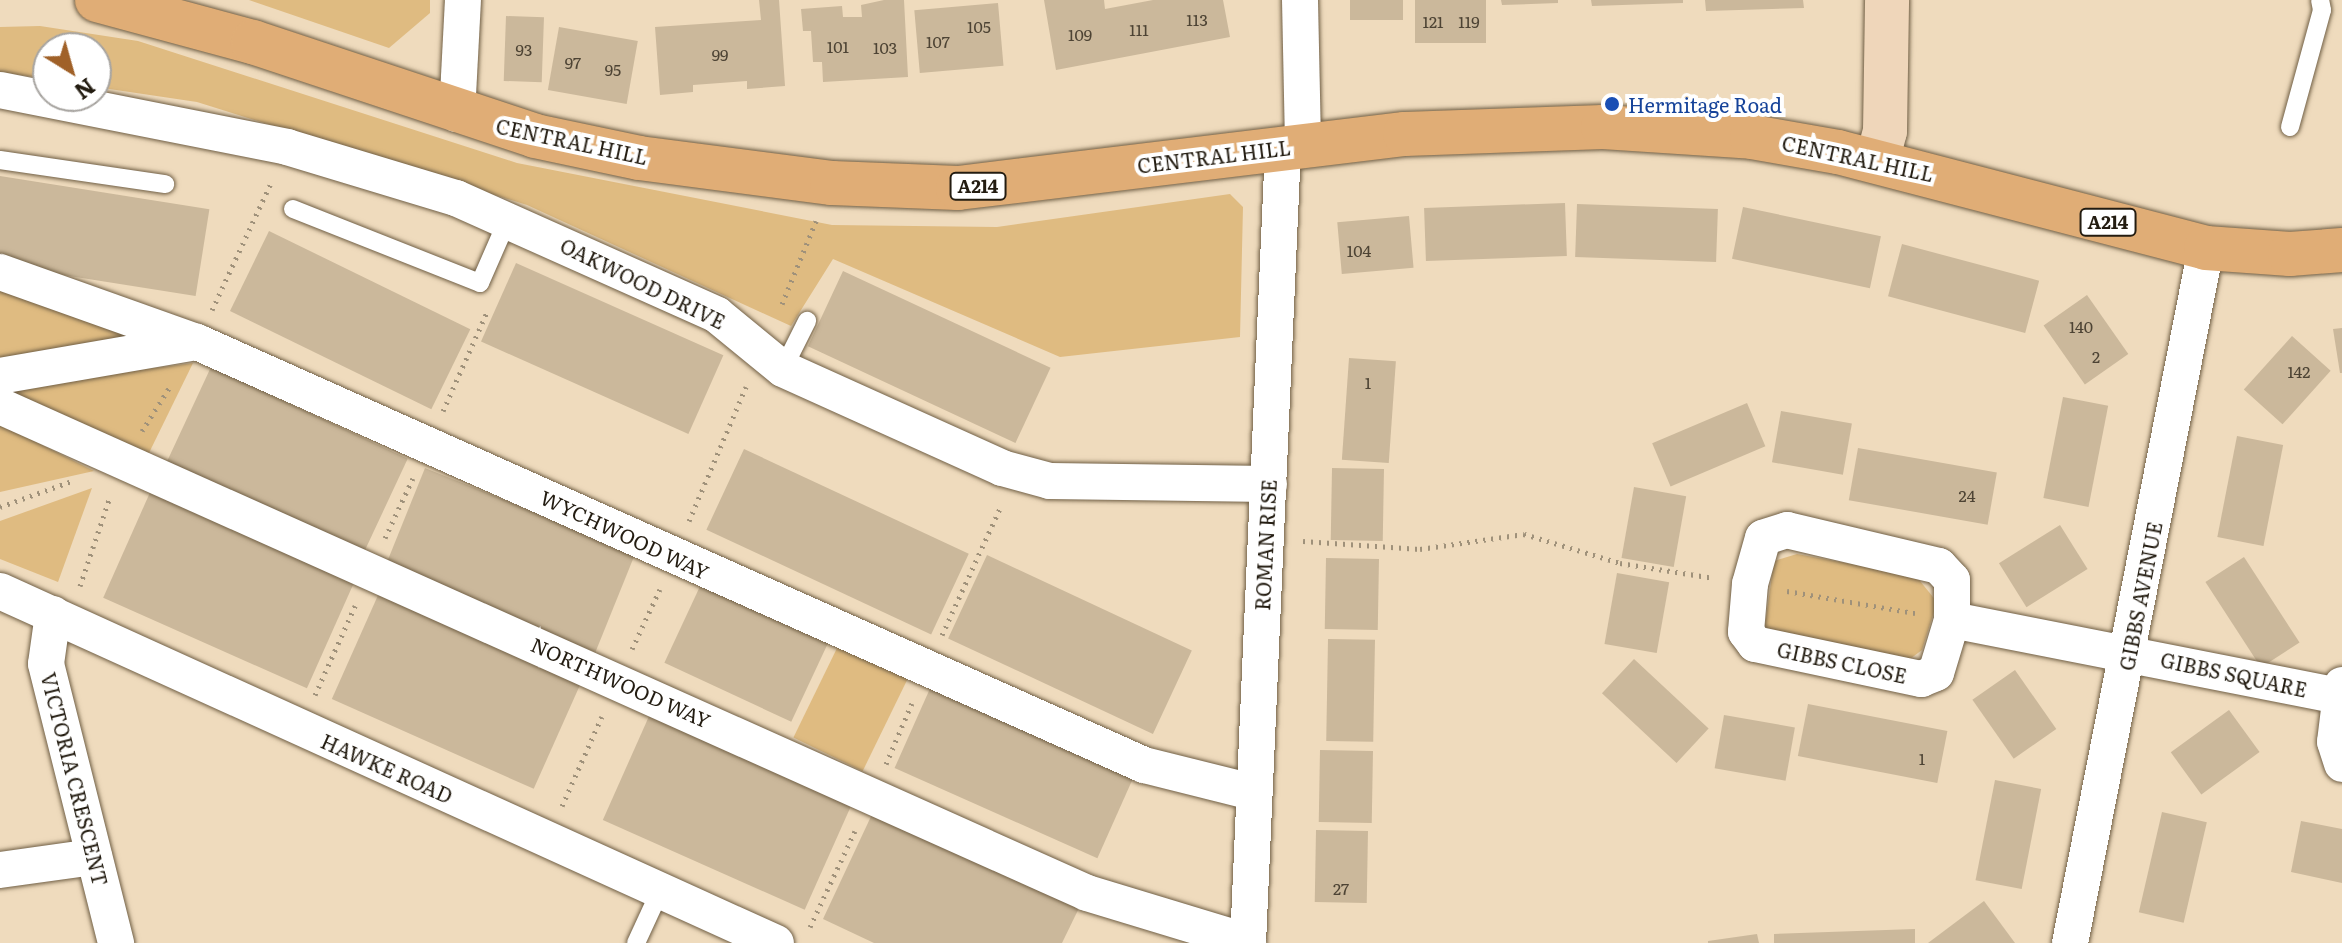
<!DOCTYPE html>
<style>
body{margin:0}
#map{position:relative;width:2342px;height:943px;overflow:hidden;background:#efdbbd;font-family:Literata,serif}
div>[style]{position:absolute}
.green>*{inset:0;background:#dfbb81;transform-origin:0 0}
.building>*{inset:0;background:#cbb89b;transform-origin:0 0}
.path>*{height:5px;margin-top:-2.5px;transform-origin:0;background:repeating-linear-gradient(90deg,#9f917a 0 2px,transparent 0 8px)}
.roads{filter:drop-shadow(0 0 2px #705f45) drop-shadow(0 0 2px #705f45)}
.lane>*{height:18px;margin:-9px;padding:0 9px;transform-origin:9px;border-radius:9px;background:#fff}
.street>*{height:36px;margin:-18px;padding:0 18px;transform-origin:18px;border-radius:18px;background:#fff}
.secondary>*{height:44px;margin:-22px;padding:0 22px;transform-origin:22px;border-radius:22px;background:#efd6ba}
.primary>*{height:44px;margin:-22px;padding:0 22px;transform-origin:22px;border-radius:22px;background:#e0ad76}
.dots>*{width:22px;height:22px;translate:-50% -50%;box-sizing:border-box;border:4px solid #fff;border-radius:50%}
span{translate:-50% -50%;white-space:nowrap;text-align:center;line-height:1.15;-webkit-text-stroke:8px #fff;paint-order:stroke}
.number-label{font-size:16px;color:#4d4334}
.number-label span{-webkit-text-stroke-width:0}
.shield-label span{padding:2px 6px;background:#fff;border:2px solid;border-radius:6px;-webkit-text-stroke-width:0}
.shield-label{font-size:18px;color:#231c11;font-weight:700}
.transit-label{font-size:20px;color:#164399}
.left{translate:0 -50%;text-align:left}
.street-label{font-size:20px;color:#231c11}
.north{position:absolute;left:32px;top:32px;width:80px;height:80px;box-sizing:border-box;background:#fff;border:2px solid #a7a4a0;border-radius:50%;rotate:143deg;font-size:22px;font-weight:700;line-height:32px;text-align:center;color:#231c11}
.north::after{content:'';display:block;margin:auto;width:28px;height:36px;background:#a06128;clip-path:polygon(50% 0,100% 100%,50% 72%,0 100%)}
</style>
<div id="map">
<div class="green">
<div style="clip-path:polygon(249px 0,430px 0,430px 13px,389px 48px)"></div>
<div style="clip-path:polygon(40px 26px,138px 41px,517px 163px,832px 225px,997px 227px,1230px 194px,1243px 207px,1240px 337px,1060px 357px,833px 259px,791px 326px,527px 205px,197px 102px,96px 87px,96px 48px,48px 48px,48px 79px,0 72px,0 27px)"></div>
<div style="clip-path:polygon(0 285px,155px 338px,0 362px)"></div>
<div style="clip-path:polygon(193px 363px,147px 457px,3px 388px)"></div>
<div style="clip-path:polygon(0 424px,94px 471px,0 492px)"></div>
<div style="clip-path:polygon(92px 488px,58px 582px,0 559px,0 521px)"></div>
<div style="clip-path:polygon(1797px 554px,1916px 576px,1937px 602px,1922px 650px,1910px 659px,1773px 636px,1765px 625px,1774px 561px)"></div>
<div style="left:839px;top:644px;width:77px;height:104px;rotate:26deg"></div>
</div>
<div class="building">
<div style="clip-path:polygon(759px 0,779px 0,785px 86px,747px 89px,747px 81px,693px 85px,693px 92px,660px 95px,655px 27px,761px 20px)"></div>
<div style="clip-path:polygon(884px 0,904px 0,908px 77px,823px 82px,822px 62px,813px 62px,811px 31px,803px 31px,801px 9px,842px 6px,843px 17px,862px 17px,861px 5px)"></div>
<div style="clip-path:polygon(1044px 0,1104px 0,1105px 9px,1153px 0,1223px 0,1230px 37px,1056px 70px)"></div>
<div style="left:1350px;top:0;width:53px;height:20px"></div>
<div style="left:1415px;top:0;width:71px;height:43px"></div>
<div style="clip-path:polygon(1501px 0,1558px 0,1558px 3px,1502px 5px)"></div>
<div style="clip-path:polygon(1591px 0,1683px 0,1683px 3px,1592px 6px)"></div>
<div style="clip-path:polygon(1705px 0,1803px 0,1804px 8px,1706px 11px)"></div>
<div style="left:998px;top:3px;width:63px;height:84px;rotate:85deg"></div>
<div style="left:506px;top:16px;width:38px;height:65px;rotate:2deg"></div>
<div style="left:559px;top:27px;width:80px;height:64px;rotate:10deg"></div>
<div style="left:0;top:176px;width:212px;height:88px;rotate:9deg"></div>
<div style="left:1565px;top:203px;width:53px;height:141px;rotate:88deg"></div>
<div style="left:1577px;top:204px;width:141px;height:53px;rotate:2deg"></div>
<div style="left:1743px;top:207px;width:141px;height:53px;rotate:12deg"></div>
<div style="left:1409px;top:216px;width:52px;height:72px;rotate:85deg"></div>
<div style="left:269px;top:231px;width:224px;height:89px;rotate:26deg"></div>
<div style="left:1902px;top:244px;width:142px;height:54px;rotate:15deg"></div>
<div style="left:516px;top:263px;width:227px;height:86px;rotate:24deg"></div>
<div style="left:843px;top:271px;width:229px;height:83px;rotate:25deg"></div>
<div style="left:2087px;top:295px;width:72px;height:53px;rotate:55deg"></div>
<div style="clip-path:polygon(2342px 328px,2342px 373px,2340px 373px,2333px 329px)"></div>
<div style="left:2292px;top:336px;width:52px;height:72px;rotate:42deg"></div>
<div style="left:1349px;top:358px;width:47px;height:102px;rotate:4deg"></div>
<div style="left:211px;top:367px;width:217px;height:108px;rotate:25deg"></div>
<div style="left:2063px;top:397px;width:46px;height:103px;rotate:11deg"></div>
<div style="left:1747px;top:403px;width:47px;height:103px;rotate:67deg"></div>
<div style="left:1781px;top:411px;width:72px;height:52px;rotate:10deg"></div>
<div style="left:2237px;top:436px;width:47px;height:103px;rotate:11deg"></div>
<div style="left:1858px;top:448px;width:141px;height:53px;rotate:10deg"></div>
<div style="left:744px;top:449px;width:248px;height:89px;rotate:25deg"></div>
<div style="left:425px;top:468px;width:227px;height:107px;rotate:22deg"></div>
<div style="left:1332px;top:468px;width:52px;height:72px;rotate:1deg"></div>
<div style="left:1634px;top:487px;width:53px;height:72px;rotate:10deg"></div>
<div style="left:152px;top:488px;width:223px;height:120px;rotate:24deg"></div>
<div style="left:2060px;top:525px;width:52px;height:72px;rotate:58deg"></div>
<div style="left:987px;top:555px;width:226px;height:92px;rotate:25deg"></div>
<div style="left:2244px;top:557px;width:102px;height:46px;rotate:57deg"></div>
<div style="left:1326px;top:558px;width:53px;height:71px;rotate:1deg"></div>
<div style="left:1617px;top:573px;width:53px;height:72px;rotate:10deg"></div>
<div style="left:702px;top:582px;width:140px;height:89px;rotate:25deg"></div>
<div style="left:379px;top:593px;width:221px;height:116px;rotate:24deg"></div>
<div style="left:1328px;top:639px;width:47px;height:102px;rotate:1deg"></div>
<div style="left:1634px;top:659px;width:102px;height:47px;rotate:43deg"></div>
<div style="left:2015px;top:670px;width:72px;height:52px;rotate:55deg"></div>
<div style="left:932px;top:684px;width:222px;height:92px;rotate:24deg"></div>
<div style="left:1808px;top:704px;width:142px;height:53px;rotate:11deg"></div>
<div style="left:2229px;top:710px;width:52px;height:72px;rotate:54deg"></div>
<div style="left:650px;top:714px;width:221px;height:116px;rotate:24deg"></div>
<div style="left:1724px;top:715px;width:72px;height:54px;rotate:10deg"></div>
<div style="left:1320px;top:750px;width:53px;height:72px;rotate:1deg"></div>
<div style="left:1995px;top:780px;width:47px;height:102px;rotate:11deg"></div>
<div style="clip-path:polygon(874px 810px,1080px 906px,1062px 943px,874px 943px,823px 919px)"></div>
<div style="left:2162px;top:812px;width:46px;height:103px;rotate:13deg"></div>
<div style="clip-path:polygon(2301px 821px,2342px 829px,2342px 883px,2291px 872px)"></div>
<div style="left:1316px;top:830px;width:52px;height:72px;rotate:1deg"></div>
<div style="clip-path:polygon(1984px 901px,2015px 943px,1928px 943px)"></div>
<div style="clip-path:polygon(1915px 929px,1915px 943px,1774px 943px,1774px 934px)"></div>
<div style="clip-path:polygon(1757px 934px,1759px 943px,1708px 943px,1708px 941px)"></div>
</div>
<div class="path">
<div style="left:782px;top:304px;width:90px;rotate:-67.7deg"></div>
<div style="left:212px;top:310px;width:142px;rotate:-65.1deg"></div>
<div style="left:443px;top:411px;width:111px;rotate:-66deg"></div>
<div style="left:142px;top:431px;width:54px;rotate:-57.8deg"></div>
<div style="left:0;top:507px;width:77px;rotate:-19.9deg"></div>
<div style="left:689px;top:521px;width:146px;rotate:-67deg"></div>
<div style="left:385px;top:538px;width:66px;rotate:-65deg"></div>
<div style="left:1303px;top:541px;width:117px;rotate:3.9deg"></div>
<div style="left:1420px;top:549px;width:105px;rotate:-8.2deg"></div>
<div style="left:1524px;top:534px;width:100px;rotate:16.8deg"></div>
<div style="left:1620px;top:563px;width:95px;rotate:9.1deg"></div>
<div style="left:80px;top:586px;width:94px;rotate:-71.4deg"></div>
<div style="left:1787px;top:591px;width:130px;rotate:9.8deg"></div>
<div style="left:942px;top:635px;width:142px;rotate:-65.4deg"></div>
<div style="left:632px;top:649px;width:66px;rotate:-65deg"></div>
<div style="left:315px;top:695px;width:98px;rotate:-65.8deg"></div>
<div style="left:886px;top:764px;width:66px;rotate:-66.9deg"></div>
<div style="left:562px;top:806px;width:98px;rotate:-66deg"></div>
<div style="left:810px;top:927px;width:106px;rotate:-64.9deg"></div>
</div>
<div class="roads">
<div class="lane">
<div style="left:2290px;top:127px;width:121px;rotate:-74.7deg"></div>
<div style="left:2322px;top:10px;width:10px;rotate:-101deg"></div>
<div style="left:0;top:160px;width:167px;rotate:8.3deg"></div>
<div style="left:293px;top:209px;width:201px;rotate:21.6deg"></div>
<div style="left:480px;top:283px;width:70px;rotate:-66.4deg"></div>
<div style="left:783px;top:369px;width:54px;rotate:-63.4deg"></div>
<div style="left:636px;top:943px;width:57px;rotate:-65.2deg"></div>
</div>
<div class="street">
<div style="left:1300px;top:0;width:145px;rotate:88.8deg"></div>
<div style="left:0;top:90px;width:293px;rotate:11.2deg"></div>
<div style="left:287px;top:147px;width:177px;rotate:16.8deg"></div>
<div style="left:456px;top:198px;width:286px;rotate:24.1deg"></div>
<div style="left:717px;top:315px;width:85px;rotate:39.3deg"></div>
<div style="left:783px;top:369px;width:240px;rotate:24.3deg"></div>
<div style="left:1002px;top:468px;width:50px;rotate:15.2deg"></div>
<div style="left:1050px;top:481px;width:219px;rotate:0.8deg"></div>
<div style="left:457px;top:114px;width:114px;rotate:-87deg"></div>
<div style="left:0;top:272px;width:209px;rotate:19.6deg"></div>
<div style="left:197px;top:342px;width:1037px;rotate:24.07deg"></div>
<div style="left:1144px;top:765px;width:111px;rotate:14deg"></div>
<div style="left:0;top:376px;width:199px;rotate:-9.8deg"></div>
<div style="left:0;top:406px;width:1191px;rotate:24.13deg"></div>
<div style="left:1087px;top:893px;width:168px;rotate:16.9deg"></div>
<div style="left:0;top:591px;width:852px;rotate:24.4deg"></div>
<div style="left:53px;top:614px;width:50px;rotate:98deg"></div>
<div style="left:46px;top:664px;width:288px;rotate:75.9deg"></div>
<div style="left:1952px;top:620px;width:40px;rotate:-90deg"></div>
<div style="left:1952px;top:580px;width:19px;rotate:-133deg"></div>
<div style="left:1939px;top:566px;width:156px;rotate:-166.7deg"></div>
<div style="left:1787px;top:530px;width:25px;rotate:162deg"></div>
<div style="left:1763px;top:538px;width:48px;rotate:105.8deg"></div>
<div style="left:1750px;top:584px;width:48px;rotate:94.8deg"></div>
<div style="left:1746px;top:632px;width:15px;rotate:53deg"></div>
<div style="left:1755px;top:644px;width:170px;rotate:11.9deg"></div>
<div style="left:1921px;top:679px;width:16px;rotate:-22deg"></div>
<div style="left:1936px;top:673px;width:55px;rotate:-73.2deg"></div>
<div style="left:1952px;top:620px;width:395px;rotate:11.1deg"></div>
<div style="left:2342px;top:685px;width:57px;rotate:97deg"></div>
<div style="left:2335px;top:742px;width:23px;rotate:72deg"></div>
<div style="left:0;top:870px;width:95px;rotate:-7.9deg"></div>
<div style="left:1248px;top:943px;width:797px;rotate:-87.48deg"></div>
<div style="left:2070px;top:943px;width:708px;rotate:-78.93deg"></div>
</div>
<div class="secondary">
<div style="left:1877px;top:161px;width:31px;rotate:-75deg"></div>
<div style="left:1885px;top:131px;width:131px;rotate:-89.1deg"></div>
</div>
<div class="primary">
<div style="left:97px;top:0;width:162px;rotate:15.1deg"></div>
<div style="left:253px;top:42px;width:297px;rotate:18.4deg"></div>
<div style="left:535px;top:136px;width:106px;rotate:11.9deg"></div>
<div style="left:639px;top:158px;width:195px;rotate:7.4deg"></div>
<div style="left:832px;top:183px;width:126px;rotate:2.3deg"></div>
<div style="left:958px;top:188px;width:450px;rotate:-6.9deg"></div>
<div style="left:1405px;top:134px;width:198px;rotate:-2deg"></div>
<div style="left:1603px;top:127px;width:149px;rotate:3.8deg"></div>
<div style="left:1752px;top:137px;width:87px;rotate:9.9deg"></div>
<div style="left:1838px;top:152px;width:380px;rotate:14.6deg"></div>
<div style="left:2206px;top:248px;width:84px;rotate:4.1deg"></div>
<div style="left:2290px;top:254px;width:52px;rotate:-4.4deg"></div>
</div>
</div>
<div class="dots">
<div style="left:1612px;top:104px;background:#1a4fb4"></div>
</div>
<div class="number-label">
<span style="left:1197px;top:19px">113</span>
<span style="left:1433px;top:21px">121</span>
<span style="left:1469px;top:21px">119</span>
<span style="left:979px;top:26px">105</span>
<span style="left:1139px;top:29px">111</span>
<span style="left:1080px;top:34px">109</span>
<span style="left:938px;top:41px">107</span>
<span style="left:838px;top:46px">101</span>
<span style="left:885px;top:47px">103</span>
<span style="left:524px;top:49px">93</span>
<span style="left:720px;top:54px">99</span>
<span style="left:573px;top:62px">97</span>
<span style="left:613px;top:69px">95</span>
<span style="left:1359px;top:250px">104</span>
<span style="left:2081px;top:326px">140</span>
<span style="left:2096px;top:356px">2</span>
<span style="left:2299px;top:371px">142</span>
<span style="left:1368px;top:382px">1</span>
<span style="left:1967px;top:495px">24</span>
<span style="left:1922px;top:758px">1</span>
<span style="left:1341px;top:888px">27</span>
</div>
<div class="shield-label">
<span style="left:978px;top:186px">A214</span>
<span style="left:2108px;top:222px">A214</span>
</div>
<div class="transit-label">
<span class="left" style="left:1628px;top:104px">Hermitage Road</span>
</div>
<div class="street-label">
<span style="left:572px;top:141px;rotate:12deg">CENTRAL HILL</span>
<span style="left:1214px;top:156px;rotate:-7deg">CENTRAL HILL</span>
<span style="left:1858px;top:158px;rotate:12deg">CENTRAL HILL</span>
<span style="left:643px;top:283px;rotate:26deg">OAKWOOD DRIVE</span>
<span style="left:625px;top:534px;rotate:25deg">WYCHWOOD WAY</span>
<span style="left:1265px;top:545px;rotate:-87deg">ROMAN RISE</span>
<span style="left:2140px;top:596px;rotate:-79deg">GIBBS AVENUE</span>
<span style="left:1842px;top:662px;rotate:12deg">GIBBS CLOSE</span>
<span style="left:2234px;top:674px;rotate:12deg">GIBBS SQUARE</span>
<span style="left:621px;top:682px;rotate:24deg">NORTHWOOD WAY</span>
<span style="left:387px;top:768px;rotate:24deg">HAWKE ROAD</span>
<span style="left:75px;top:779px;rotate:76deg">VICTORIA CRESCENT</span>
</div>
<div class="north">N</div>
</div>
